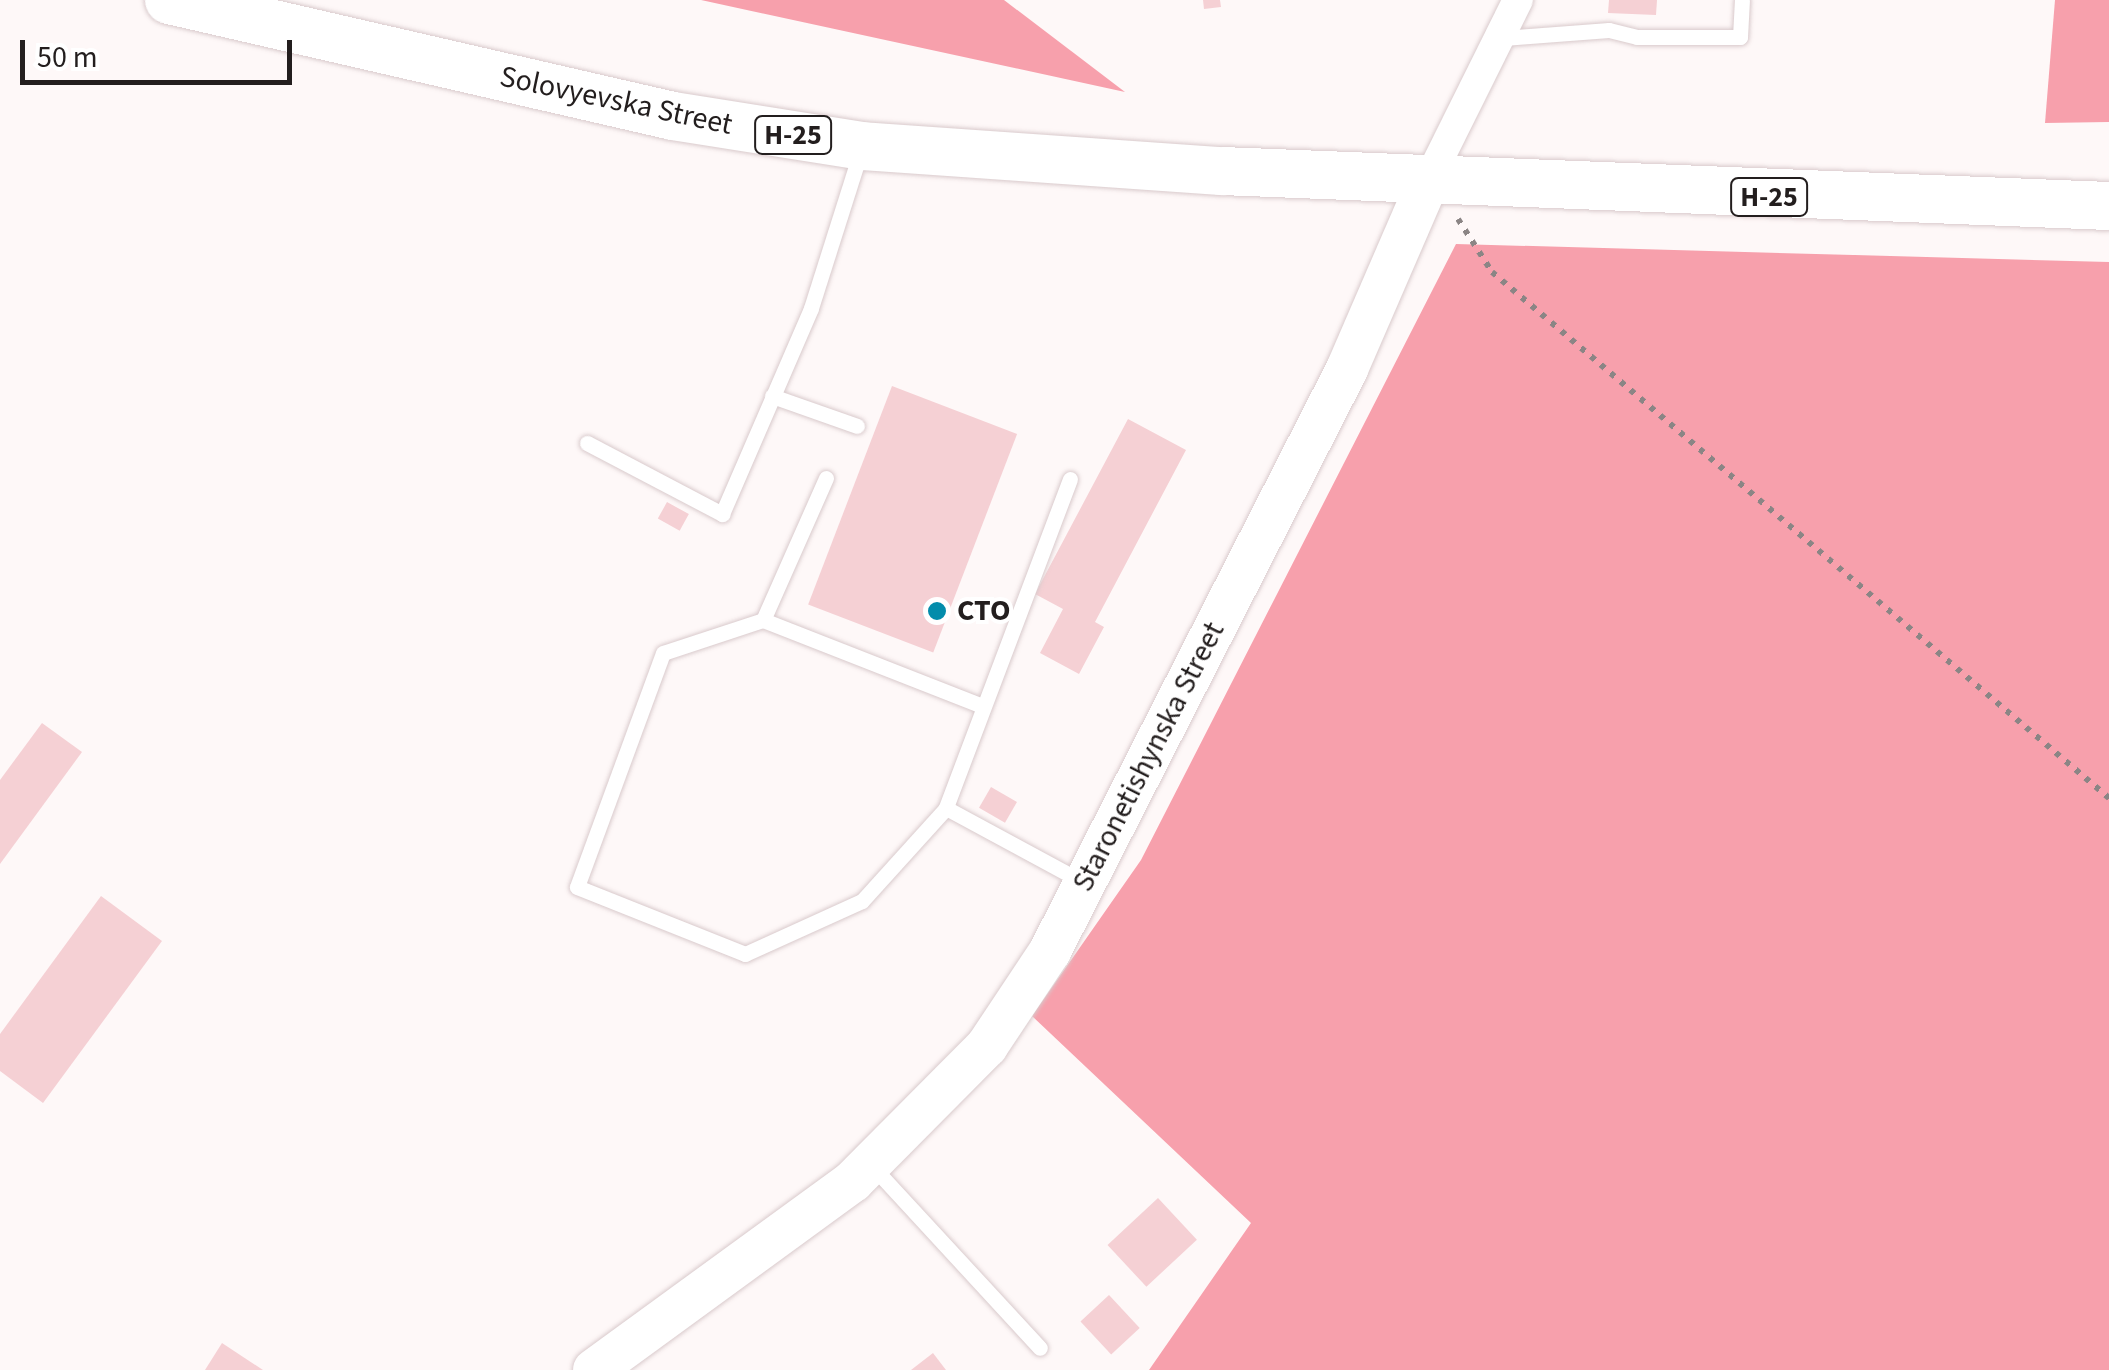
<!DOCTYPE html>
<meta charset="utf-8">
<style>
body{margin:0}
#map{position:relative;width:2109px;height:1370px;overflow:hidden;background:#fef8f8;font-family:"Source Sans 3",sans-serif}
div>[style]{position:absolute}
.forest>*{inset:0;background:#f7a0ac}
.building>*{inset:0;background:#f5d0d4;transform-origin:0 0}
.path>*{height:6px;margin-top:-3px;transform-origin:0;background:repeating-linear-gradient(90deg,#8b8585 0 5px,transparent 0 13px)}
.roads{filter:drop-shadow(0 0 2px #d9cacc) drop-shadow(0 0 2px #d9cacc)}
.service>*{height:15px;margin:-7.5px;padding:0 7.5px;transform-origin:7.5px;border-radius:7.5px;background:#fff}
.minor>*{height:30px;margin:-15px;padding:0 15px;transform-origin:15px;border-radius:15px;background:#fff}
.secondary>*{height:42px;margin:-21px;padding:0 21px;transform-origin:21px;border-radius:21px;background:#fff}
.primary>*{height:48px;margin:-24px;padding:0 24px;transform-origin:24px;border-radius:24px;background:#fff}
.dots>*{width:28px;height:28px;translate:-50% -50%;box-sizing:border-box;border:5px solid #fff;border-radius:50%}
span{translate:-50% -50%;white-space:nowrap;text-align:center;line-height:1.15;-webkit-text-stroke:8px #fff;paint-order:stroke}
.shield-label span{padding:2px 8px;background:#fff;border:2px solid;border-radius:8px;-webkit-text-stroke-width:0}
.shield-label{font-size:28px;color:#231e1e;font-weight:700}
.street-label{font-size:30px;color:#231e1e}
.poi-label{font-size:30px;color:#231e1e;font-weight:700}
.left{translate:0 -50%;text-align:left}
.scale{position:absolute;left:20px;top:40px;width:272px;height:45px;box-sizing:border-box;border:5px solid #231e1e;border-top:0;padding-left:12px;font-size:30px;line-height:35px;white-space:nowrap;color:#231e1e;-webkit-text-stroke:8px #fff;paint-order:stroke}
</style>
<div id="map">
<div class="forest">
<div style="clip-path:polygon(701px 0,1004px 0,1125px 92px)"></div>
<div style="clip-path:polygon(2055px 0,2109px 0,2109px 122px,2045px 123px)"></div>
<div style="clip-path:polygon(1456px 244px,2109px 262px,2109px 1370px,1149px 1370px,1251px 1223px,1032px 1016px,1141px 860px)"></div>
</div>
<div class="building">
<div style="clip-path:polygon(1203px 0,1220px 0,1221px 7px,1204px 9px)"></div>
<div style="clip-path:polygon(1609px 0,1657px 0,1656px 15px,1608px 13px)"></div>
<div style="left:892px;top:386px;width:134px;height:234px;rotate:21deg"></div>
<div style="clip-path:polygon(1128px 419px,1186px 450px,1095px 622px,1104px 627px,1079px 674px,1040px 653px,1063px 609px,1035px 594px)"></div>
<div style="left:667px;top:502px;width:25px;height:19px;rotate:29deg"></div>
<div style="clip-path:polygon(42px 723px,82px 752px,0 864px,0 780px)"></div>
<div style="left:991px;top:787px;width:30px;height:24px;rotate:30deg"></div>
<div style="clip-path:polygon(101px 896px,162px 941px,43px 1103px,0 1071px,0 1034px)"></div>
<div style="left:1158px;top:1198px;width:57px;height:69px;rotate:47deg"></div>
<div style="left:1109px;top:1295px;width:45px;height:39px;rotate:47deg"></div>
<div style="clip-path:polygon(222px 1343px,263px 1370px,205px 1370px)"></div>
<div style="clip-path:polygon(933px 1353px,946px 1370px,911px 1370px)"></div>
</div>
<div class="path">
<div style="left:1458px;top:219px;width:63px;rotate:57.3deg"></div>
<div style="left:1492px;top:272px;width:811px;rotate:40.45deg"></div>
</div>
<div class="roads">
<div class="service">
<div style="left:1503px;top:38px;width:106px;rotate:-4.3deg"></div>
<div style="left:1609px;top:30px;width:29px;rotate:14deg"></div>
<div style="left:1637px;top:37px;width:103px"></div>
<div style="left:1740px;top:37px;width:37px;rotate:-87deg"></div>
<div style="left:772px;top:396px;width:90px;rotate:19.4deg"></div>
<div style="left:587px;top:443px;width:153px;rotate:27.7deg"></div>
<div style="left:722px;top:514px;width:224px;rotate:-66.6deg"></div>
<div style="left:811px;top:308px;width:166px;rotate:-72.4deg"></div>
<div style="left:826px;top:478px;width:155px;rotate:113.9deg"></div>
<div style="left:763px;top:620px;width:235px;rotate:21.4deg"></div>
<div style="left:1070px;top:479px;width:352px;rotate:110.7deg"></div>
<div style="left:946px;top:808px;width:153px;rotate:28.4deg"></div>
<div style="left:763px;top:620px;width:105px;rotate:161.7deg"></div>
<div style="left:663px;top:653px;width:249px;rotate:110.2deg"></div>
<div style="left:577px;top:887px;width:181px;rotate:21.7deg"></div>
<div style="left:745px;top:954px;width:128px;rotate:-24.4deg"></div>
<div style="left:862px;top:901px;width:125px;rotate:-47.9deg"></div>
<div style="left:873px;top:1167px;width:246px;rotate:47.3deg"></div>
</div>
<div class="minor">
<div style="left:1430px;top:177px;width:198px;rotate:-63.6deg"></div>
</div>
<div class="secondary">
<div style="left:594px;top:1370px;width:321px;rotate:-36.1deg"></div>
<div style="left:853px;top:1181px;width:190px;rotate:-45.2deg"></div>
<div style="left:987px;top:1046px;width:114px;rotate:-56.4deg"></div>
<div style="left:1050px;top:951px;width:653px;rotate:-62.96deg"></div>
<div style="left:1347px;top:369px;width:209px;rotate:-66.6deg"></div>
</div>
<div class="primary">
<div style="left:169px;top:0;width:517px;rotate:12.96deg"></div>
<div style="left:673px;top:116px;width:191px;rotate:9deg"></div>
<div style="left:862px;top:146px;width:361px;rotate:4deg"></div>
<div style="left:1222px;top:171px;width:888px;rotate:2.26deg"></div>
</div>
</div>
<div class="dots">
<div style="left:937px;top:611px;background:#038cab"></div>
</div>
<div class="shield-label">
<span style="left:793px;top:135px">Н-25</span>
<span style="left:1769px;top:197px">Н-25</span>
</div>
<div class="street-label">
<span style="left:616px;top:101px;rotate:12deg">Solovyevska Street</span>
<span style="left:1149px;top:757px;rotate:-63deg">Staronetishynska Street</span>
</div>
<div class="poi-label">
<span class="left" style="left:957px;top:611px">СТО</span>
</div>
<div class="scale">50 m</div>
</div>
